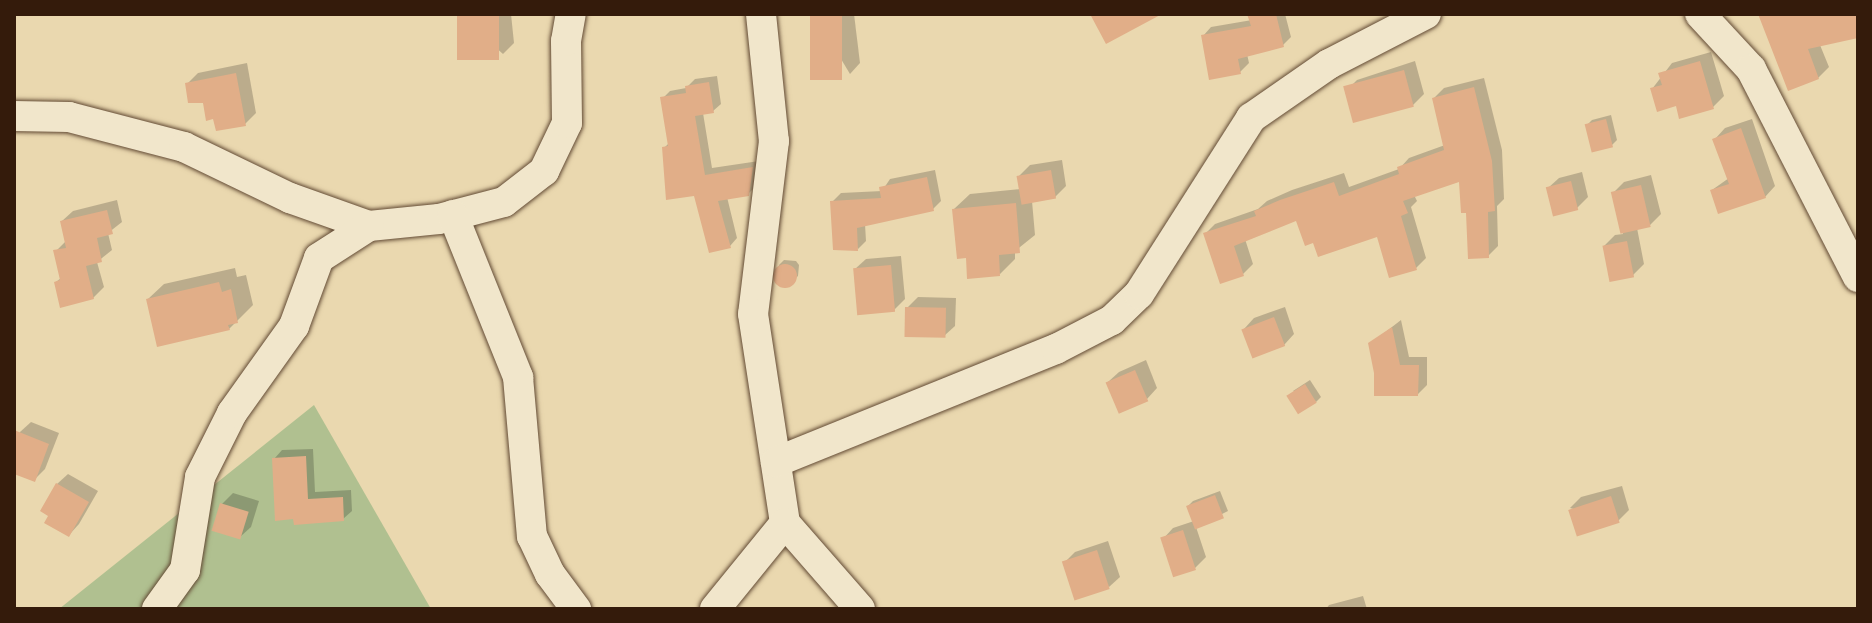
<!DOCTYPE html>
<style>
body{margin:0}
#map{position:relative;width:1872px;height:623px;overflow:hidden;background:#ead8af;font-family:Alegreya,serif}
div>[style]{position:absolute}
.green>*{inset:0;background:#b0c090}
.shadow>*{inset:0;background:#0003}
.building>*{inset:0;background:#e1ae88;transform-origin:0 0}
.round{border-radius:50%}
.roads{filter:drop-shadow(0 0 2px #624a34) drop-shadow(0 0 2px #624a34)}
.street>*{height:30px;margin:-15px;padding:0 15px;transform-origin:15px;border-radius:15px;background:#f1e6cb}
span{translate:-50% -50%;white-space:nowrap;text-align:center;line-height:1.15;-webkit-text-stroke:6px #f1e6cb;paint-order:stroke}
.frame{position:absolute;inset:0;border:16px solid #341b0b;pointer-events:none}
</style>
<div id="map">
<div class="green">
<div style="clip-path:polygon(314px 405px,431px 609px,59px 609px)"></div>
</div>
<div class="shadow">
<div style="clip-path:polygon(458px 14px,511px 14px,514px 43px,503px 54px)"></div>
<div style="clip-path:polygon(814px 14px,854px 14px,860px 63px,850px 74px)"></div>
<div style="clip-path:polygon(1250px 14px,1285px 14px,1291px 37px,1283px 45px,1247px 54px,1249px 63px,1240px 72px,1203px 36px,1211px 27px,1252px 20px)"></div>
<div style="clip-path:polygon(1759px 14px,1858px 14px,1858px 36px,1820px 45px,1829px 67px,1818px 78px)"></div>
<div style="clip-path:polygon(1711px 52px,1724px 96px,1713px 107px,1681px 116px,1677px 104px,1652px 89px,1672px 63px)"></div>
<div style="clip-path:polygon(1415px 61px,1424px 94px,1413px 105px,1346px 91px,1357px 80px)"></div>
<div style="clip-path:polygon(247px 63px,256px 113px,245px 124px,215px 117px,187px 84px,198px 73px)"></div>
<div style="clip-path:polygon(717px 76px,721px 104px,713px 111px,703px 113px,712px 168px,759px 161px,756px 186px,748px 194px,727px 197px,737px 238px,730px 246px,664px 148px,669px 143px,663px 98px,670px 91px,686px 88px,695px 79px)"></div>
<div style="clip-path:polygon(1484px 78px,1502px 150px,1504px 199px,1497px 206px,1498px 246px,1488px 256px,1468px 211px,1461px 179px,1414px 195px,1417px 201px,1411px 207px,1426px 258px,1416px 268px,1378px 234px,1314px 240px,1298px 219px,1245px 239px,1253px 264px,1243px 274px,1205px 234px,1215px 224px,1258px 209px,1267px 201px,1292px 190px,1344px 173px,1349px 187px,1399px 169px,1409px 158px,1445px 145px,1434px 98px,1444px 88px)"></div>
<div style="clip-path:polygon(1611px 115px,1617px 140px,1612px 145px,1587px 125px,1592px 120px)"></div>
<div style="clip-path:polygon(1752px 119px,1775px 186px,1765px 197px,1712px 190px,1729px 178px,1715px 139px,1725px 128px)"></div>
<div style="clip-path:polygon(1062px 160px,1066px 186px,1055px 197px,1032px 201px,1035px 235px,1015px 251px,1015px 259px,1000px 274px,967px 256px,954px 209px,970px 194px,1021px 189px,1019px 176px,1030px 165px)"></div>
<div style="clip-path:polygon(935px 170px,941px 201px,933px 209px,865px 224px,866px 241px,858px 249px,832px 202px,841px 193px,882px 191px,890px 179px)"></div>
<div style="clip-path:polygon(1582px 172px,1588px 197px,1577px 208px,1548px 188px,1559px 178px)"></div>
<div style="clip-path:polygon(1651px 175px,1661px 214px,1650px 225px,1637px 228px,1644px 264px,1633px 275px,1604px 246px,1615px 235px,1623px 234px,1613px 193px,1624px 182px)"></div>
<div style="clip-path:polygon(117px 200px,122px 222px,108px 233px,112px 250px,97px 262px,104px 287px,93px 298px,56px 282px,61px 278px,56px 251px,67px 240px,62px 221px,73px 211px)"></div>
<div style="clip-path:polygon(901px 256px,905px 299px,894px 310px,855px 269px,866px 259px)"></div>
<div style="clip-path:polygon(784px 260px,796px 261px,799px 265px,798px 276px,788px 285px,777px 283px,779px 265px)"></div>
<div style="clip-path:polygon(235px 268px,237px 277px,246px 275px,253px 305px,229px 329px,148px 299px,164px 284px)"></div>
<div style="clip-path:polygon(918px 297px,956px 298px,955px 326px,944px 336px,907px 308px)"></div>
<div style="clip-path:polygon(1285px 307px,1294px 334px,1284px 345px,1244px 329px,1254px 318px)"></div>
<div style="clip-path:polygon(1401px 320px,1409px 357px,1427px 357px,1427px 385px,1418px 394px,1376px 373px,1370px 344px)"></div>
<div style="clip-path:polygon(1146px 360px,1157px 388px,1147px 399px,1108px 382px,1119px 372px)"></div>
<div style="clip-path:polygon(1310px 380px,1321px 397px,1316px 402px,1293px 391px)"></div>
<div style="clip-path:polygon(31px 422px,59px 433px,45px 469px,34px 480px,14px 472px,14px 447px,20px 432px)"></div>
<div style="clip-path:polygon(313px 449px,315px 492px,351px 490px,352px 511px,343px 519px,295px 522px,274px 459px,282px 450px)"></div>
<div style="clip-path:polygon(68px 474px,98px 491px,79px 524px,69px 535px,57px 484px)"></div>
<div style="clip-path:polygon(1622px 486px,1629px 510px,1618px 521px,1570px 508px,1581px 497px)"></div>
<div style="clip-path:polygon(1220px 491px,1228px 511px,1196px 527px,1206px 557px,1195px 568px,1163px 539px,1173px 528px,1194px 521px,1188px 506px,1193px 501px)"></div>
<div style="clip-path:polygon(233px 493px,259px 501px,251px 527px,240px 537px,222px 504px)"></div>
<div style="clip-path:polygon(1108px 541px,1120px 577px,1109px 587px,1065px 562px,1075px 552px)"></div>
<div style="clip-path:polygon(1363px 596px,1367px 609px,1326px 609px,1329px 605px)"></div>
</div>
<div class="building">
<div style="left:457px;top:14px;width:42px;height:46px"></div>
<div style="left:810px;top:14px;width:32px;height:66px"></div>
<div style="clip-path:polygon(1090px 14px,1162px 14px,1106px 44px)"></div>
<div style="clip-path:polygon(1247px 14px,1276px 14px,1284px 47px,1238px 59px,1241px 74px,1209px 80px,1201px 35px,1251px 26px)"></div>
<div style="clip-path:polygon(1758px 14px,1858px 14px,1858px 38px,1808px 49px,1819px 79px,1788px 91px)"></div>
<div style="clip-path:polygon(1700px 61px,1714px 109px,1679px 119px,1676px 106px,1657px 112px,1650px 88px,1662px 85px,1658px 73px)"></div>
<div style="left:1404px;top:70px;width:38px;height:63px;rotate:75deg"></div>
<div style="clip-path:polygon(236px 73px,246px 126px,216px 131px,213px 119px,206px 121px,203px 103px,188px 103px,185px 83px)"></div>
<div style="clip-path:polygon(709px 82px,714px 113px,695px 116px,705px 175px,753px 167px,749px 196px,718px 201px,731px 248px,709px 253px,694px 196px,666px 200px,662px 147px,668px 146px,660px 97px,686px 93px,685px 86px)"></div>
<div style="clip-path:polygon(1474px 87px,1492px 161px,1495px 211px,1488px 212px,1489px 258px,1468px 259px,1466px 213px,1461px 213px,1459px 182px,1403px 201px,1408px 213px,1401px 216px,1417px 270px,1389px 278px,1377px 237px,1318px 257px,1313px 243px,1305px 246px,1296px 221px,1234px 246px,1244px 276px,1220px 284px,1203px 233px,1256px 216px,1254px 211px,1280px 200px,1334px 182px,1339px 196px,1399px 174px,1397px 167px,1444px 150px,1432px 98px)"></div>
<div style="left:1606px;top:119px;width:29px;height:22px;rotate:76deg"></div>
<div style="clip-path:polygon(1741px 128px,1766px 198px,1718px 214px,1710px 190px,1729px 184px,1712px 139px)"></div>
<div style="left:1051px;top:170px;width:29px;height:35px;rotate:80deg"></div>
<div style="clip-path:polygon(927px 177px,934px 211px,857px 228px,858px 251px,833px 250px,830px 201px,881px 198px,879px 187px)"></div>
<div style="left:1571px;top:181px;width:30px;height:26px;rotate:76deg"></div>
<div style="left:1641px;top:185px;width:43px;height:31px;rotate:77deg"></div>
<div style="clip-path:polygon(1016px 203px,1020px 253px,999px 255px,1000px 276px,967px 279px,966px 258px,957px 259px,952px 209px)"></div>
<div style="clip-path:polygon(107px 210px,113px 234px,97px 238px,102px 262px,86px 266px,94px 299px,60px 308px,54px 282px,60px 280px,53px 250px,66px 248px,60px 221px)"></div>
<div style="left:1627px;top:241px;width:37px;height:25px;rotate:79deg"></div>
<div class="round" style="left:773px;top:264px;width:24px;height:24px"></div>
<div style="left:891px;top:265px;width:47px;height:38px;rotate:85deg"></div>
<div style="clip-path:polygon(219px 282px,222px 292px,231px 289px,238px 323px,228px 325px,230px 330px,157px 347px,146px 299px)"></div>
<div style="left:905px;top:307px;width:41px;height:30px;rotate:1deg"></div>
<div style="left:1274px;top:317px;width:31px;height:35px;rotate:69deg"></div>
<div style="clip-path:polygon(1392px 327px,1400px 365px,1419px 365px,1418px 396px,1374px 396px,1374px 373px,1368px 343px)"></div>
<div style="left:1135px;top:370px;width:34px;height:32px;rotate:67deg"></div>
<div style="left:1305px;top:384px;width:22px;height:22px;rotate:58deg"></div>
<div style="clip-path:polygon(14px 430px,49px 444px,35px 482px,14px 474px)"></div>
<div style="clip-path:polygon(306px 456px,308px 499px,343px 497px,344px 521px,294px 525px,293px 519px,275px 521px,272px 458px)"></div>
<div style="clip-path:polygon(56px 483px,89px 502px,69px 537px,44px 523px,48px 516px,40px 511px)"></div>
<div style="left:1215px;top:495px;width:25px;height:31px;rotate:69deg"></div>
<div style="left:1611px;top:496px;width:28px;height:45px;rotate:72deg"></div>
<div style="left:220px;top:503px;width:30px;height:29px;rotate:17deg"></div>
<div style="left:1183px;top:530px;width:42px;height:24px;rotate:72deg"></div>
<div style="left:1097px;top:550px;width:41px;height:37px;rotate:72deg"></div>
</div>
<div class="roads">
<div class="street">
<div style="left:761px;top:14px;width:128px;rotate:84.2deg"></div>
<div style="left:774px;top:141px;width:174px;rotate:96.9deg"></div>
<div style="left:753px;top:314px;width:211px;rotate:81.3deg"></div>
<div style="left:785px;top:523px;width:114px;rotate:48.9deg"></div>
<div style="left:1700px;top:14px;width:75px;rotate:47.2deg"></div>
<div style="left:1751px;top:69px;width:234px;rotate:62.8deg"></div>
<div style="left:14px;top:116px;width:55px;rotate:1deg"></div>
<div style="left:69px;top:117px;width:119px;rotate:14.6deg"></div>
<div style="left:184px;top:147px;width:118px;rotate:25.7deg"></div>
<div style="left:290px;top:198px;width:84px;rotate:19.5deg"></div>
<div style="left:369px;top:226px;width:70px;rotate:-5.7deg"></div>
<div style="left:439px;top:219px;width:67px;rotate:-14.7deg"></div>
<div style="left:504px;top:202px;width:51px;rotate:-37.8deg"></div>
<div style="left:544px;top:171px;width:53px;rotate:-64.4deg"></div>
<div style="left:567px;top:123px;width:82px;rotate:-90.7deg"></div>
<div style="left:566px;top:41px;width:27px;rotate:-80deg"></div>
<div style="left:453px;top:215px;width:175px;rotate:68.1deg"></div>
<div style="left:518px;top:377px;width:160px;rotate:85deg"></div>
<div style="left:532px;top:536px;width:42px;rotate:64.7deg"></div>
<div style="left:550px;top:574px;width:44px;rotate:53.4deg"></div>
<div style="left:776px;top:462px;width:302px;rotate:-22deg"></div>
<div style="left:1056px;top:349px;width:63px;rotate:-27.4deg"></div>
<div style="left:1112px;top:320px;width:37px;rotate:-44deg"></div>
<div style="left:1139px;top:294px;width:209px;rotate:-57.5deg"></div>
<div style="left:1251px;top:118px;width:95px;rotate:-34.7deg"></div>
<div style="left:1329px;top:64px;width:109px;rotate:-27.3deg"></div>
<div style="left:157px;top:609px;width:48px;rotate:-54.3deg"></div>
<div style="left:185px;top:570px;width:94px;rotate:-80.8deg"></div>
<div style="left:200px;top:477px;width:72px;rotate:-63.4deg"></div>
<div style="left:232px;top:413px;width:107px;rotate:-54.5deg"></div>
<div style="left:294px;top:326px;width:72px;rotate:-69.8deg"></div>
<div style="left:319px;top:258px;width:59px;rotate:-32.6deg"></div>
<div style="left:715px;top:609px;width:111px;rotate:-50.9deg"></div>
</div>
</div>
<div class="frame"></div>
</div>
